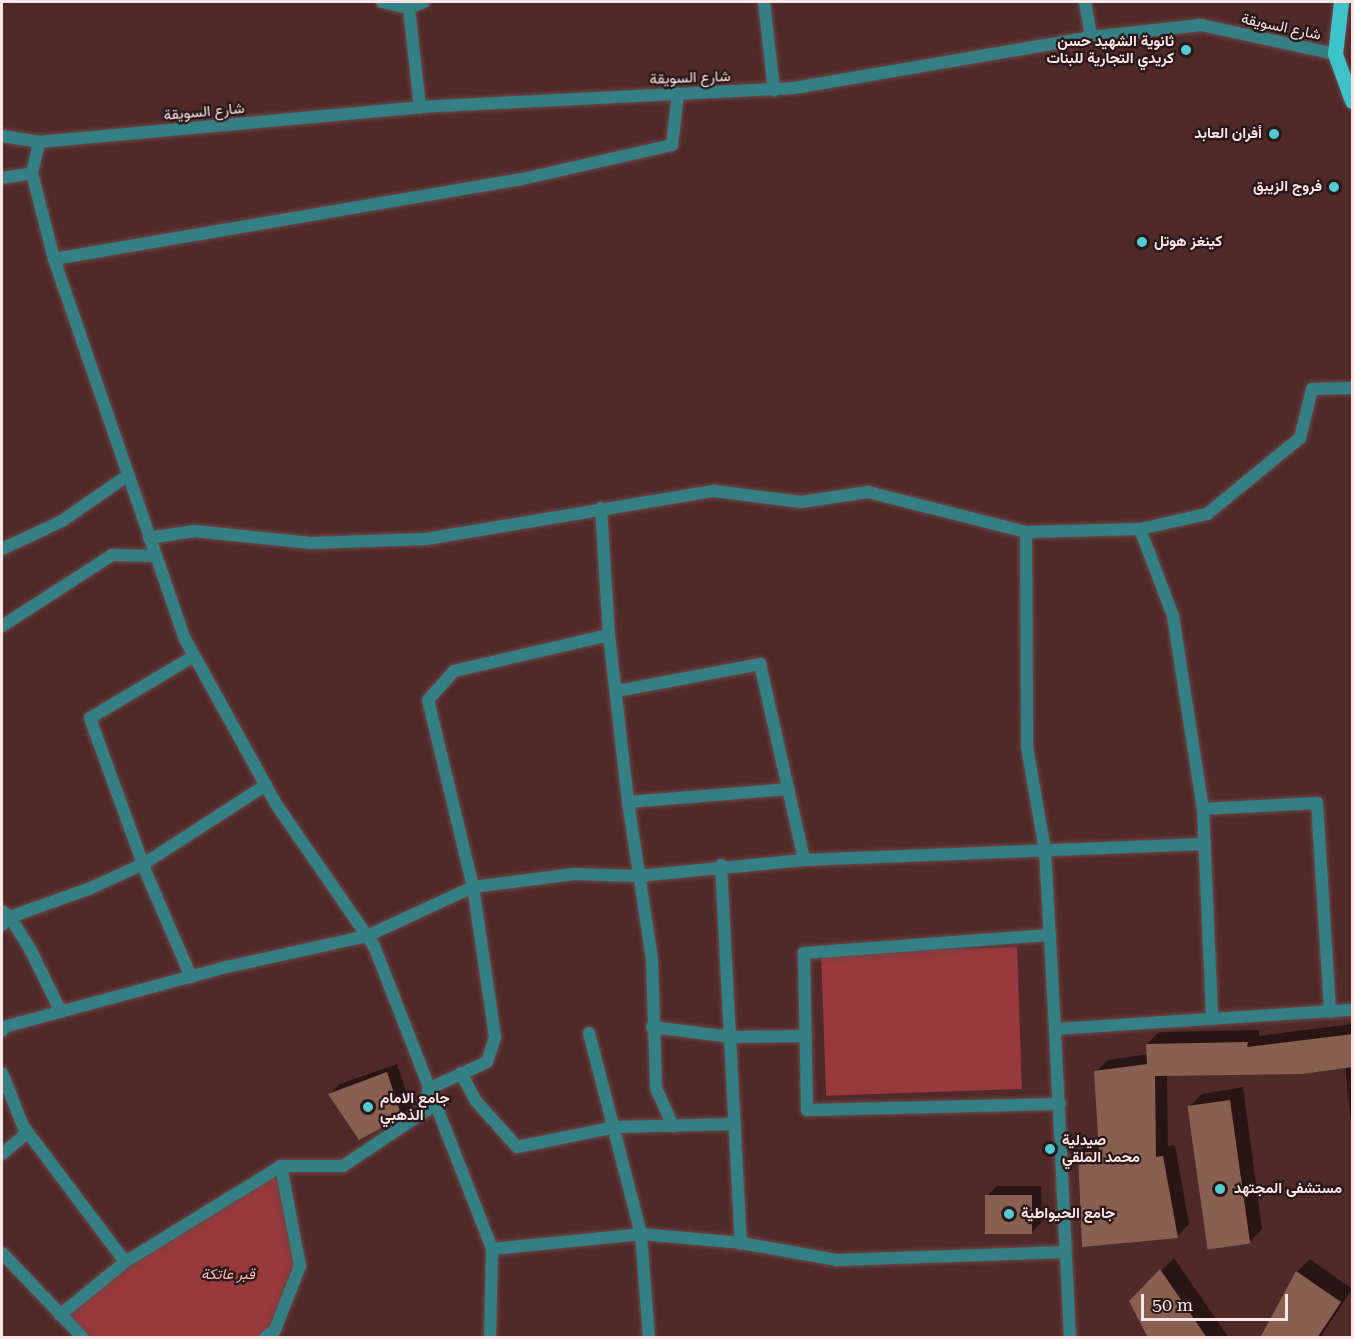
<!DOCTYPE html>
<meta charset="utf-8">
<style>
body{margin:0}
#map{position:relative;width:1354px;height:1339px;overflow:hidden;background:#502929;font-family:"Roboto Serif",Vazirmatn,serif}
div>[style]{position:absolute}
.green>*{inset:0;background:#97393d;transform-origin:0 0}
.shadow>*{inset:0;background:#0007}
.building>*{inset:0;background:#885f50;transform-origin:0 0}
.roads{filter:drop-shadow(0 0 2px #6b4747) drop-shadow(0 0 2px #6b4747)}
.minor>*{height:12px;margin:-6px;padding:0 6px;transform-origin:6px;border-radius:6px;background:#348084}
.tertiary>*{height:12px;margin:-6px;padding:0 6px;transform-origin:6px;border-radius:6px;background:#348084}
.primary>*{height:15px;margin:-7.5px;padding:0 7.5px;transform-origin:7.5px;border-radius:7.5px;background:#3fc3cb}
.dots>*{width:16px;height:16px;translate:-50% -50%;box-sizing:border-box;border:3px solid #2a1818;border-radius:50%}
span{translate:-50% -50%;white-space:nowrap;text-align:center;line-height:1.15;-webkit-text-stroke:4.5px #2a1818;paint-order:stroke}
.street-label{font-size:15px;color:#fbe6e5}
.poi-label{font-size:15px;color:#fbe6e5;font-weight:700}
.right{translate:-100% -50%;text-align:right}
.left{translate:0 -50%;text-align:left}
.park-label{font-size:15px;color:#fdbab9;font-style:italic}
.frame{position:absolute;inset:0;border:3px solid #fbe6e5;pointer-events:none}
.scale{position:absolute;left:1141px;top:1294px;width:147px;height:27px;box-sizing:border-box;border:3px solid #fbe6e5;border-top:0;padding-left:8px;font-size:18px;line-height:21px;white-space:nowrap;color:#fbe6e5;-webkit-text-stroke:4px #2a1818;paint-order:stroke}
</style>
<div id="map">
<div class="green">
<div style="left:1017px;top:947px;width:142px;height:196px;rotate:88deg"></div>
<div style="clip-path:polygon(282px 1171px,300px 1266px,265px 1337px,83px 1337px,63px 1318px,125px 1262px)"></div>
</div>
<div class="shadow">
<div style="clip-path:polygon(1352px 1024px,1352px 1133px,1345px 1066px,1167px 1074px,1168px 1146px,1175px 1145px,1189px 1224px,1177px 1237px,1079px 1152px,1091px 1140px,1100px 1140px,1096px 1072px,1108px 1060px,1148px 1054px,1147px 1044px,1159px 1032px,1259px 1030px,1259px 1036px)"></div>
<div style="clip-path:polygon(397px 1064px,411px 1106px,401px 1116px,330px 1094px,340px 1084px)"></div>
<div style="clip-path:polygon(1243px 1087px,1262px 1229px,1249px 1243px,1189px 1107px,1202px 1094px)"></div>
<div style="clip-path:polygon(997px 1186px,1041px 1186px,1042px 1222px,1032px 1232px,987px 1196px)"></div>
<div style="clip-path:polygon(1174px 1258px,1229px 1338px,1150px 1338px,1131px 1301px)"></div>
<div style="clip-path:polygon(1310px 1259px,1352px 1289px,1320px 1338px,1262px 1338px,1297px 1272px)"></div>
</div>
<div class="building">
<div style="clip-path:polygon(1353px 1034px,1353px 1067px,1302px 1074px,1155px 1076px,1156px 1157px,1163px 1156px,1178px 1238px,1082px 1247px,1078px 1152px,1099px 1152px,1094px 1071px,1147px 1064px,1146px 1044px,1248px 1042px,1247px 1047px)"></div>
<div style="clip-path:polygon(387px 1072px,402px 1117px,359px 1140px,328px 1094px)"></div>
<div style="left:1230px;top:1100px;width:145px;height:43px;rotate:82deg"></div>
<div style="left:985px;top:1195px;width:47px;height:39px"></div>
<div style="clip-path:polygon(1160px 1269px,1207px 1338px,1148px 1338px,1129px 1301px)"></div>
<div style="clip-path:polygon(1296px 1271px,1341px 1302px,1317px 1338px,1260px 1338px)"></div>
</div>
<div class="roads">
<div class="minor">
<div style="left:382px;top:2px;width:28px;rotate:13deg"></div>
<div style="left:409px;top:8px;width:16px;rotate:-22deg"></div>
<div style="left:764px;top:2px;width:89px;rotate:83.5deg"></div>
<div style="left:1085px;top:2px;width:36px;rotate:80deg"></div>
<div style="left:409px;top:8px;width:100px;rotate:83.7deg"></div>
<div style="left:32px;top:173px;width:89px;rotate:75.7deg"></div>
<div style="left:54px;top:259px;width:402px;rotate:71deg"></div>
<div style="left:185px;top:639px;width:188px;rotate:61.1deg"></div>
<div style="left:276px;top:804px;width:173px;rotate:55.4deg"></div>
<div style="left:374px;top:946px;width:325px;rotate:68.7deg"></div>
<div style="left:492px;top:1249px;width:89px;rotate:91.3deg"></div>
<div style="left:2px;top:178px;width:30px;rotate:-9deg"></div>
<div style="left:32px;top:173px;width:32px;rotate:-77deg"></div>
<div style="left:54px;top:259px;width:471px;rotate:-9.7deg"></div>
<div style="left:518px;top:180px;width:158px;rotate:-12.8deg"></div>
<div style="left:672px;top:145px;width:52px;rotate:-83.4deg"></div>
<div style="left:601px;top:508px;width:127px;rotate:86.4deg"></div>
<div style="left:609px;top:635px;width:168px;rotate:83.5deg"></div>
<div style="left:628px;top:802px;width:159px;rotate:81.3deg"></div>
<div style="left:652px;top:959px;width:129px;rotate:88.2deg"></div>
<div style="left:656px;top:1088px;width:42px;rotate:65.9deg"></div>
<div style="left:1140px;top:529px;width:93px;rotate:69.2deg"></div>
<div style="left:1173px;top:616px;width:195px;rotate:81.2deg"></div>
<div style="left:1203px;top:809px;width:210px;rotate:87.5deg"></div>
<div style="left:1026px;top:532px;width:215px;rotate:89.7deg"></div>
<div style="left:1027px;top:747px;width:105px;rotate:80.1deg"></div>
<div style="left:1045px;top:850px;width:179px;rotate:86.8deg"></div>
<div style="left:149px;top:538px;width:46px;rotate:-8.8deg"></div>
<div style="left:194px;top:531px;width:117px;rotate:5.9deg"></div>
<div style="left:310px;top:543px;width:116px;rotate:-2deg"></div>
<div style="left:426px;top:539px;width:292px;rotate:-9.5deg"></div>
<div style="left:714px;top:491px;width:88px;rotate:7.2deg"></div>
<div style="left:801px;top:502px;width:68px;rotate:-8.5deg"></div>
<div style="left:868px;top:492px;width:163px;rotate:14.2deg"></div>
<div style="left:1026px;top:532px;width:114px;rotate:-1.5deg"></div>
<div style="left:1140px;top:529px;width:69px;rotate:-12.6deg"></div>
<div style="left:1207px;top:514px;width:120px;rotate:-39.3deg"></div>
<div style="left:1300px;top:438px;width:50px;rotate:-76.2deg"></div>
<div style="left:1312px;top:389px;width:40px;rotate:-1.4deg"></div>
<div style="left:2px;top:549px;width:66px;rotate:-25deg"></div>
<div style="left:62px;top:521px;width:79px;rotate:-34.7deg"></div>
<div style="left:2px;top:626px;width:131px;rotate:-32.8deg"></div>
<div style="left:112px;top:555px;width:44px;rotate:1.3deg"></div>
<div style="left:617px;top:691px;width:146px;rotate:-10.7deg"></div>
<div style="left:760px;top:664px;width:201px;rotate:77.3deg"></div>
<div style="left:628px;top:802px;width:161px;rotate:-4.6deg"></div>
<div style="left:1203px;top:809px;width:114px;rotate:-3deg"></div>
<div style="left:1317px;top:803px;width:209px;rotate:86.4deg"></div>
<div style="left:721px;top:865px;width:379px;rotate:87deg"></div>
<div style="left:2px;top:911px;width:10px;rotate:37deg"></div>
<div style="left:10px;top:917px;width:38px;rotate:58deg"></div>
<div style="left:30px;top:949px;width:70px;rotate:63.8deg"></div>
<div style="left:2px;top:925px;width:11px;rotate:-45deg"></div>
<div style="left:10px;top:917px;width:86px;rotate:-19.7deg"></div>
<div style="left:91px;top:888px;width:60px;rotate:-24.8deg"></div>
<div style="left:145px;top:863px;width:144px;rotate:-32.8deg"></div>
<div style="left:1050px;top:935px;width:247px;rotate:175.8deg"></div>
<div style="left:804px;top:953px;width:157px;rotate:88.9deg"></div>
<div style="left:807px;top:1110px;width:253px;rotate:-1.4deg"></div>
<div style="left:191px;top:977px;width:111px;rotate:-113.3deg"></div>
<div style="left:147px;top:875px;width:167px;rotate:-110deg"></div>
<div style="left:90px;top:718px;width:121px;rotate:-30.8deg"></div>
<div style="left:652px;top:1027px;width:80px;rotate:7.2deg"></div>
<div style="left:731px;top:1037px;width:75px;rotate:-0.8deg"></div>
<div style="left:2px;top:1031px;width:4px;rotate:-63deg"></div>
<div style="left:4px;top:1027px;width:231px;rotate:-15.1deg"></div>
<div style="left:227px;top:967px;width:143px;rotate:-12.5deg"></div>
<div style="left:367px;top:936px;width:117px;rotate:-24.8deg"></div>
<div style="left:473px;top:887px;width:102px;rotate:-7.3deg"></div>
<div style="left:574px;top:874px;width:64px;rotate:1.8deg"></div>
<div style="left:638px;top:876px;width:167px;rotate:-5.5deg"></div>
<div style="left:804px;top:860px;width:401px;rotate:-2.3deg"></div>
<div style="left:589px;top:1033px;width:208px;rotate:75.5deg"></div>
<div style="left:641px;top:1234px;width:104px;rotate:85.6deg"></div>
<div style="left:2px;top:1073px;width:57px;rotate:68.4deg"></div>
<div style="left:23px;top:1126px;width:170px;rotate:53.1deg"></div>
<div style="left:461px;top:1073px;width:32px;rotate:62deg"></div>
<div style="left:476px;top:1101px;width:62px;rotate:48.3deg"></div>
<div style="left:517px;top:1147px;width:100px;rotate:-11.5deg"></div>
<div style="left:615px;top:1127px;width:120px;rotate:-1.4deg"></div>
<div style="left:2px;top:1154px;width:33px;rotate:-40deg"></div>
<div style="left:492px;top:1249px;width:150px;rotate:-5.7deg"></div>
<div style="left:641px;top:1234px;width:100px;rotate:5.1deg"></div>
<div style="left:741px;top:1243px;width:97px;rotate:10deg"></div>
<div style="left:837px;top:1260px;width:228px;rotate:-2deg"></div>
<div style="left:2px;top:1253px;width:117px;rotate:46.4deg"></div>
<div style="left:60px;top:1315px;width:84px;rotate:-39.2deg"></div>
<div style="left:125px;top:1262px;width:183px;rotate:-31.6deg"></div>
<div style="left:281px;top:1166px;width:62px"></div>
<div style="left:343px;top:1166px;width:101px;rotate:-33.7deg"></div>
<div style="left:427px;top:1110px;width:21px;rotate:-87deg"></div>
<div style="left:428px;top:1089px;width:65px;rotate:-24.6deg"></div>
<div style="left:487px;top:1062px;width:26px;rotate:-72deg"></div>
<div style="left:495px;top:1037px;width:152px;rotate:-98.3deg"></div>
<div style="left:473px;top:887px;width:192px;rotate:-103.5deg"></div>
<div style="left:428px;top:700px;width:39px;rotate:-48deg"></div>
<div style="left:454px;top:671px;width:159px;rotate:-13.1deg"></div>
<div style="left:265px;top:1338px;width:13px;rotate:-39deg"></div>
<div style="left:275px;top:1330px;width:69px;rotate:-68.7deg"></div>
<div style="left:300px;top:1266px;width:102px;rotate:-100.8deg"></div>
<div style="left:1070px;top:1338px;width:309px;rotate:-92.8deg"></div>
<div style="left:1055px;top:1029px;width:298px;rotate:-3.7deg"></div>
</div>
<div class="tertiary">
<div style="left:2px;top:136px;width:37px;rotate:9deg"></div>
<div style="left:39px;top:142px;width:383px;rotate:-5.2deg"></div>
<div style="left:420px;top:107px;width:374px;rotate:-2.9deg"></div>
<div style="left:794px;top:88px;width:301px;rotate:-9.7deg"></div>
<div style="left:1091px;top:37px;width:111px;rotate:-6.2deg"></div>
<div style="left:1201px;top:25px;width:137px;rotate:12.2deg"></div>
</div>
<div class="primary">
<div style="left:1341px;top:2px;width:52px;rotate:96.6deg"></div>
<div style="left:1335px;top:54px;width:50px;rotate:70.1deg"></div>
</div>
</div>
<div class="dots">
<div style="left:1186px;top:50px;background:#51ccd3"></div>
<div style="left:1274px;top:134px;background:#51ccd3"></div>
<div style="left:1334px;top:187px;background:#51ccd3"></div>
<div style="left:1142px;top:242px;background:#51ccd3"></div>
<div style="left:368px;top:1107px;background:#51ccd3"></div>
<div style="left:1050px;top:1149px;background:#51ccd3"></div>
<div style="left:1220px;top:1189px;background:#51ccd3"></div>
<div style="left:1009px;top:1214px;background:#51ccd3"></div>
</div>
<div class="street-label">
<span style="left:1281px;top:27px;rotate:12deg">شارع السويقة</span>
<span style="left:690px;top:78px;rotate:-2deg">شارع السويقة</span>
<span style="left:204px;top:112px;rotate:-5deg">شارع السويقة</span>
</div>
<div class="poi-label">
<span class="right" style="left:1174px;top:50px">ثانوية الشهيد حسن<br>كريدي التجارية للبنات</span>
<span class="right" style="left:1262px;top:134px">أفران العابد</span>
<span class="right" style="left:1322px;top:187px">فروج الزيبق</span>
<span class="left" style="left:1154px;top:242px">كينغز هوتل</span>
<span class="left" style="left:380px;top:1107px">جامع الامام<br>الذهبي</span>
<span class="left" style="left:1062px;top:1149px">صيدلية<br>محمد الملقي</span>
<span class="left" style="left:1234px;top:1189px">مستشفى المجتهد</span>
<span class="left" style="left:1021px;top:1214px">جامع الحيواطية</span>
</div>
<div class="park-label">
<span style="left:228px;top:1275px">قبر عاتكة</span>
</div>
<div class="frame"></div>
<div class="scale">50 m</div>
</div>
